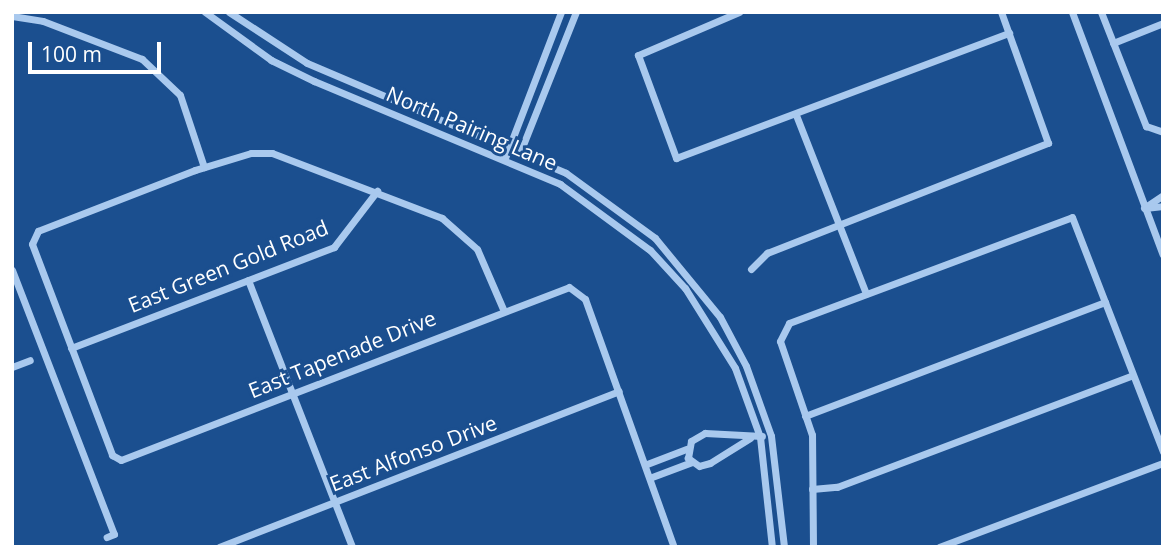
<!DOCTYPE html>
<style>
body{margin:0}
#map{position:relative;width:1175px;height:559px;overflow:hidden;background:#1b4f8f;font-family:"Open Sans",sans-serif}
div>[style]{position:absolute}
.street>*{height:7px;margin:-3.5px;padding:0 3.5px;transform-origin:3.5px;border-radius:3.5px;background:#a9c9ee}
span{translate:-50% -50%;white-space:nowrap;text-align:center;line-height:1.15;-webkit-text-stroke:6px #1b4f8f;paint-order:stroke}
.street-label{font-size:21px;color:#fff}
.frame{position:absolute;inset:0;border:14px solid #fff;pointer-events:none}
.scale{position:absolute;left:28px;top:42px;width:133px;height:32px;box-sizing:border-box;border:4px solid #fff;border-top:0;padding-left:9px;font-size:21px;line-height:24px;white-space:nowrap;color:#fff;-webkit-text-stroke:5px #1b4f8f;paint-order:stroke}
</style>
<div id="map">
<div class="street">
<div style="left:205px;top:12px;width:82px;rotate:36deg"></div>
<div style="left:271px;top:60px;width:48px;rotate:26deg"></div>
<div style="left:314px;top:81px;width:267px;rotate:22.7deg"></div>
<div style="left:560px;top:184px;width:112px;rotate:36.3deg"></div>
<div style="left:650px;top:250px;width:52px;rotate:47.4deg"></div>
<div style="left:685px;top:288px;width:94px;rotate:58deg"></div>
<div style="left:735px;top:368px;width:73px;rotate:70.1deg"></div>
<div style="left:760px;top:437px;width:111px;rotate:83.8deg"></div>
<div style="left:229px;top:12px;width:93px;rotate:33.2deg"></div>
<div style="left:307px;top:63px;width:281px;rotate:23deg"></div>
<div style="left:566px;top:173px;width:110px;rotate:36.1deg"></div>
<div style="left:655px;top:238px;width:102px;rotate:50.6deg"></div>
<div style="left:720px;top:317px;width:55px;rotate:62deg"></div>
<div style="left:746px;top:366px;width:74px;rotate:70.3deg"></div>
<div style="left:771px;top:436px;width:112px;rotate:83.3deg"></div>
<div style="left:739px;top:12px;width:110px;rotate:156.9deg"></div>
<div style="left:638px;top:55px;width:110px;rotate:69.7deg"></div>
<div style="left:676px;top:158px;width:356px;rotate:-20.6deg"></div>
<div style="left:1072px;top:12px;width:259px;rotate:69.5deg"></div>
<div style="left:1101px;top:12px;width:123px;rotate:68.5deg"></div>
<div style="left:1146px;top:126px;width:18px;rotate:19deg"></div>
<div style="left:12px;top:16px;width:31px;rotate:9deg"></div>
<div style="left:43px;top:21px;width:106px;rotate:21deg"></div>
<div style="left:142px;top:59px;width:52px;rotate:43.5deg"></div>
<div style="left:180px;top:95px;width:76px;rotate:71.6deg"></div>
<div style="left:1113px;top:43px;width:54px;rotate:-21.8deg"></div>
<div style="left:796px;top:115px;width:192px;rotate:68.6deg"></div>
<div style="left:519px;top:155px;width:154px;rotate:-68.3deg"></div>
<div style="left:505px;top:158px;width:156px;rotate:-69deg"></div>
<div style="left:1144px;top:208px;width:23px;rotate:-34deg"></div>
<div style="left:1145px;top:208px;width:18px;rotate:-6deg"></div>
<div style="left:751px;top:269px;width:23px;rotate:-45deg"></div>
<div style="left:767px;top:253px;width:302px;rotate:-21.4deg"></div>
<div style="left:1048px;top:143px;width:139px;rotate:-109.7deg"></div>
<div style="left:12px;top:270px;width:283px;rotate:68.9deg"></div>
<div style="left:114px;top:534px;width:8px;rotate:157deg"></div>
<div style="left:248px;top:280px;width:287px;rotate:68.7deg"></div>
<div style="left:503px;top:309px;width:65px;rotate:-113.4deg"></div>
<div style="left:477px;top:249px;width:47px;rotate:-138.5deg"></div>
<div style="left:442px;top:218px;width:182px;rotate:-159.1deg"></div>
<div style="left:272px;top:153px;width:21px;rotate:180deg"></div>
<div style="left:251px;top:153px;width:59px;rotate:163.1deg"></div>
<div style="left:195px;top:170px;width:168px;rotate:158.8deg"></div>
<div style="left:38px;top:231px;width:14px;rotate:115deg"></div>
<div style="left:32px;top:244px;width:226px;rotate:69.2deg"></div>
<div style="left:112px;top:455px;width:10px;rotate:29deg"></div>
<div style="left:121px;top:460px;width:480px;rotate:-21.1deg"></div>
<div style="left:569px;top:287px;width:20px;rotate:37deg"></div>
<div style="left:585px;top:299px;width:263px;rotate:70.3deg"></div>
<div style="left:71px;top:348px;width:282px;rotate:-21deg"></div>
<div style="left:334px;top:247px;width:71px;rotate:-52.5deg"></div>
<div style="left:12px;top:367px;width:19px;rotate:-21deg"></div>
<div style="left:805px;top:416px;width:321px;rotate:-20.8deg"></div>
<div style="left:750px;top:438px;width:47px;rotate:148deg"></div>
<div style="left:710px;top:463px;width:11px;rotate:165deg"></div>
<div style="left:699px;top:466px;width:14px;rotate:-144deg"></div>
<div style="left:688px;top:458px;width:17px;rotate:-80deg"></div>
<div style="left:691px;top:441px;width:16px;rotate:-30deg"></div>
<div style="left:705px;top:433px;width:57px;rotate:3deg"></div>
<div style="left:647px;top:464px;width:42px;rotate:-21deg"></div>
<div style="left:652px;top:477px;width:43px;rotate:-20.6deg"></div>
<div style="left:812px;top:489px;width:25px;rotate:-5deg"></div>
<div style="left:837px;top:487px;width:316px;rotate:-20.7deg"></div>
<div style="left:219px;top:547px;width:429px;rotate:-21.3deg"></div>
<div style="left:813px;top:547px;width:112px;rotate:-90.5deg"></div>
<div style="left:812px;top:435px;width:99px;rotate:-108.8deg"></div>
<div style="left:780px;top:341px;width:20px;rotate:-63deg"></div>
<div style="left:789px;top:323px;width:302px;rotate:-20.5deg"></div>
<div style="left:1072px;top:217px;width:252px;rotate:68.8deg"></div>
<div style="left:939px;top:547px;width:239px;rotate:-20.6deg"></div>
</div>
<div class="street-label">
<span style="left:472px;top:128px;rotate:23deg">North Pairing Lane</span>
<span style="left:228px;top:266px;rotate:-22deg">East Green Gold Road</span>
<span style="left:342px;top:354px;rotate:-22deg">East Tapenade Drive</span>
<span style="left:413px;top:453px;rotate:-21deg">East Alfonso Drive</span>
</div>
<div class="frame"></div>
<div class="scale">100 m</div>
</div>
